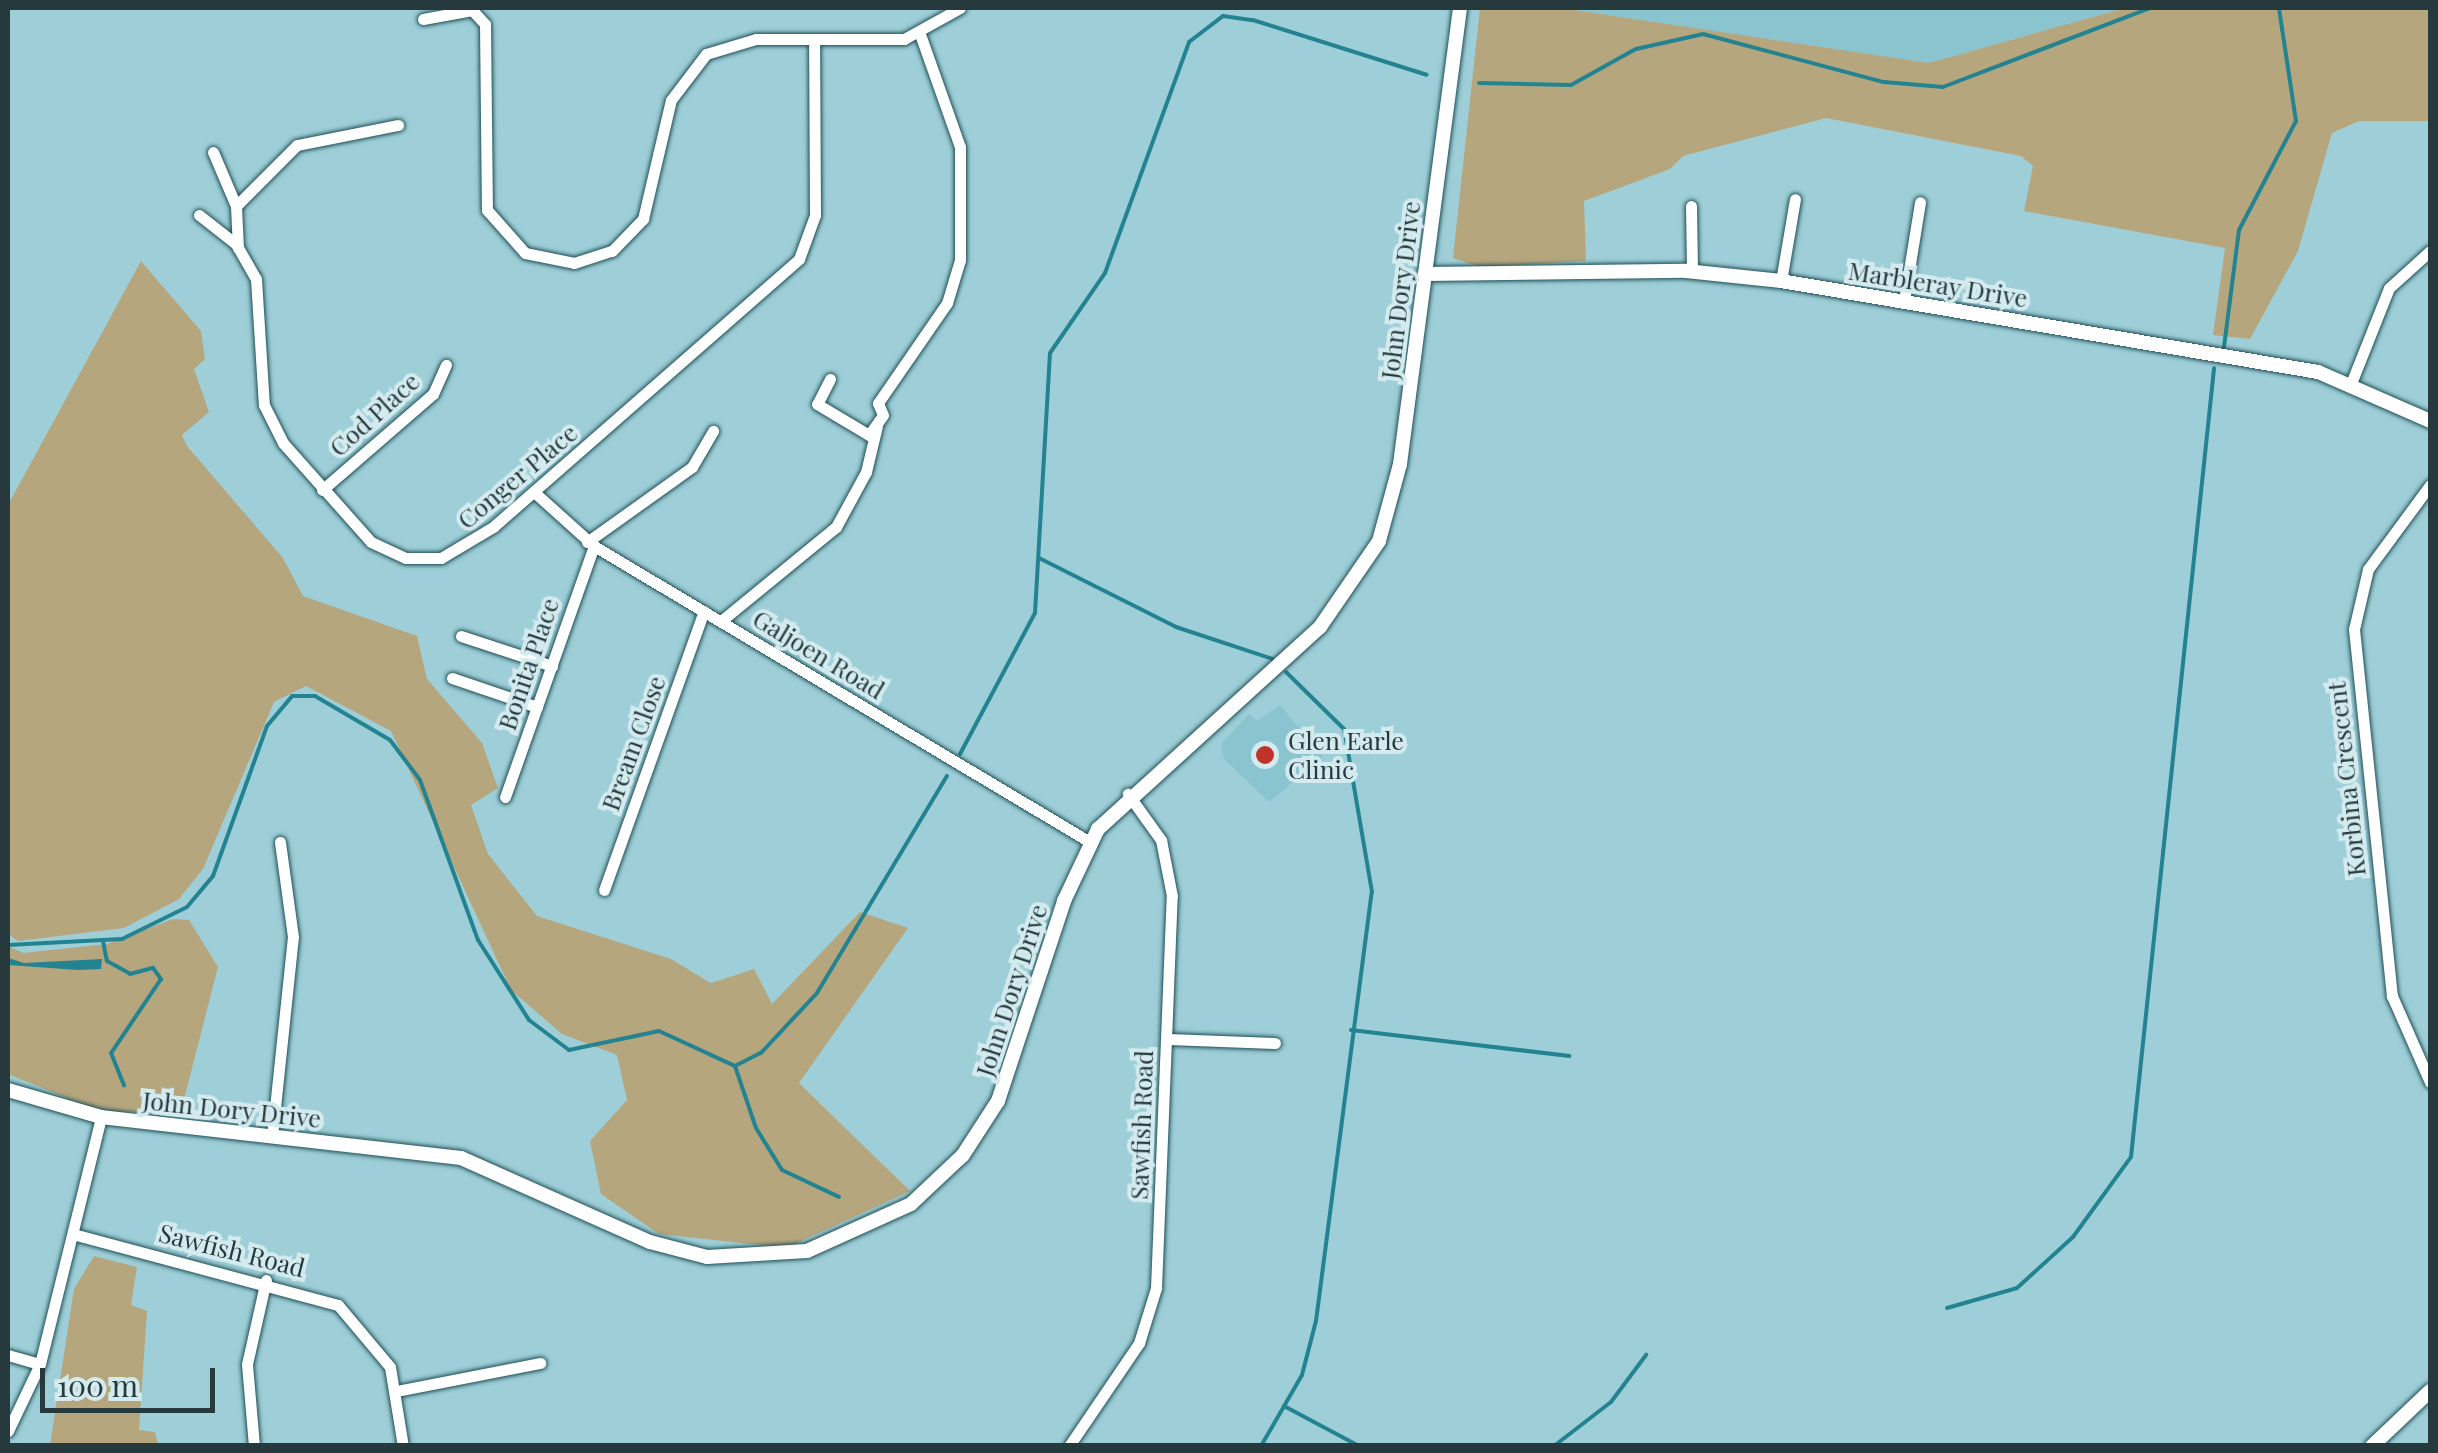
<!DOCTYPE html>
<style>
body{margin:0}
#map{position:relative;width:2438px;height:1453px;overflow:hidden;background:#9ecfd8;font-family:"Playfair Display",serif}
div>[style]{position:absolute}
.built>*{inset:0;background:#8ac5cf}
.green>*{inset:0;background:#b6a67e}
.water>*{inset:0;background:#248391}
.stream>*{height:4px;margin:-2px;padding:0 2px;transform-origin:2px;border-radius:2px;background:#248391}
.roads{filter:drop-shadow(0 0 2px #1f4f56) drop-shadow(0 0 2px #1f4f56)}
.minor>*{height:11px;margin:-5.5px;padding:0 5.5px;transform-origin:5.5px;border-radius:5.5px;background:#fff}
.tertiary>*{height:14px;margin:-7px;padding:0 7px;transform-origin:7px;border-radius:7px;background:#fff}
.dots>*{width:28px;height:28px;translate:-50% -50%;box-sizing:border-box;border:5px solid #d3ebef;border-radius:50%}
span{translate:-50% -50%;white-space:nowrap;text-align:center;line-height:1.15;-webkit-text-stroke:8px #d3ebef;paint-order:stroke}
.street-label{font-size:25px;color:#263a3e}
.poi-label{font-size:25px;color:#263a3e}
.left{translate:0 -50%;text-align:left}
.frame{position:absolute;inset:0;border:10px solid #263a3e;pointer-events:none}
.scale{position:absolute;left:40px;top:1368px;width:175px;height:45px;box-sizing:border-box;border:5px solid #263a3e;border-top:0;padding-left:12px;font-size:30px;line-height:35px;white-space:nowrap;color:#263a3e;-webkit-text-stroke:8px #d3ebef;paint-order:stroke}
</style>
<div id="map">
<div class="built">
<div style="clip-path:polygon(1561px 8px,2125px 8px,1929px 63px)"></div>
<div style="clip-path:polygon(1280px 705px,1323px 757px,1269px 802px,1224px 759px,1221px 744px,1249px 714px,1257px 721px)"></div>
</div>
<div class="green">
<div style="clip-path:polygon(1480px 8px,1561px 8px,1929px 63px,2125px 8px,2430px 8px,2430px 121px,2359px 121px,2332px 133px,2298px 251px,2250px 339px,2213px 335px,2225px 248px,2024px 211px,2033px 166px,2021px 156px,1826px 118px,1683px 156px,1670px 169px,1584px 201px,1586px 261px,1480px 267px,1453px 258px)"></div>
<div style="clip-path:polygon(141px 261px,201px 331px,205px 359px,194px 369px,209px 412px,182px 435px,187px 446px,283px 558px,303px 596px,417px 636px,427px 679px,482px 743px,498px 788px,471px 805px,488px 854px,537px 916px,671px 959px,711px 983px,754px 969px,772px 1004px,860px 912px,908px 928px,799px 1083px,910px 1191px,786px 1248px,659px 1234px,601px 1194px,590px 1141px,627px 1100px,617px 1055px,562px 1034px,511px 990px,391px 731px,306px 686px,274px 702px,203px 869px,179px 899px,124px 928px,18px 941px,8px 934px,8px 505px)"></div>
<div style="clip-path:polygon(173px 919px,189px 920px,218px 967px,181px 1111px,102px 1112px,8px 1074px,8px 946px,23px 953px,107px 944px)"></div>
<div style="clip-path:polygon(94px 1256px,137px 1267px,131px 1305px,147px 1311px,139px 1430px,155px 1432px,158px 1445px,50px 1445px,74px 1289px)"></div>
</div>
<div class="water">
<div style="clip-path:polygon(8px 958px,24px 963px,102px 959px,101px 969px,78px 970px,8px 965px)"></div>
</div>
<div class="stream">
<div style="left:1479px;top:83px;width:92px;rotate:1.2deg"></div>
<div style="left:1571px;top:85px;width:74px;rotate:-29deg"></div>
<div style="left:1636px;top:49px;width:69px;rotate:-12.6deg"></div>
<div style="left:1703px;top:34px;width:187px;rotate:14.9deg"></div>
<div style="left:1884px;top:82px;width:59px;rotate:4.8deg"></div>
<div style="left:1943px;top:87px;width:222px;rotate:-20.9deg"></div>
<div style="left:2224px;top:347px;width:118px;rotate:-82.7deg"></div>
<div style="left:2239px;top:230px;width:123px;rotate:-62.4deg"></div>
<div style="left:2296px;top:121px;width:114px;rotate:-98.6deg"></div>
<div style="left:1039px;top:558px;width:153px;rotate:26.7deg"></div>
<div style="left:1176px;top:627px;width:102px;rotate:18.3deg"></div>
<div style="left:960px;top:754px;width:160px;rotate:-62deg"></div>
<div style="left:1035px;top:613px;width:260px;rotate:-86.7deg"></div>
<div style="left:1050px;top:353px;width:97px;rotate:-55.5deg"></div>
<div style="left:1105px;top:273px;width:246px;rotate:-70deg"></div>
<div style="left:1189px;top:42px;width:43px;rotate:-37.4deg"></div>
<div style="left:1223px;top:16px;width:30px;rotate:8deg"></div>
<div style="left:1253px;top:20px;width:182px;rotate:17.5deg"></div>
<div style="left:103px;top:941px;width:20px;rotate:79deg"></div>
<div style="left:107px;top:961px;width:26px;rotate:29deg"></div>
<div style="left:130px;top:974px;width:24px;rotate:-15deg"></div>
<div style="left:153px;top:968px;width:14px;rotate:54deg"></div>
<div style="left:161px;top:979px;width:89px;rotate:124deg"></div>
<div style="left:111px;top:1053px;width:35px;rotate:68deg"></div>
<div style="left:8px;top:945px;width:114px;rotate:-3deg"></div>
<div style="left:122px;top:939px;width:72px;rotate:-26.2deg"></div>
<div style="left:187px;top:907px;width:40px;rotate:-50deg"></div>
<div style="left:213px;top:876px;width:159px;rotate:-70.2deg"></div>
<div style="left:267px;top:726px;width:39px;rotate:-50deg"></div>
<div style="left:292px;top:696px;width:23px"></div>
<div style="left:315px;top:696px;width:87px;rotate:30.4deg"></div>
<div style="left:390px;top:740px;width:50px;rotate:53.1deg"></div>
<div style="left:420px;top:780px;width:170px;rotate:70.1deg"></div>
<div style="left:478px;top:940px;width:95px;rotate:57.5deg"></div>
<div style="left:529px;top:1020px;width:50px;rotate:36.9deg"></div>
<div style="left:569px;top:1050px;width:92px;rotate:-11.9deg"></div>
<div style="left:659px;top:1031px;width:84px;rotate:24.7deg"></div>
<div style="left:735px;top:1066px;width:29px;rotate:-27deg"></div>
<div style="left:761px;top:1053px;width:82px;rotate:-47deg"></div>
<div style="left:817px;top:993px;width:253px;rotate:-59.1deg"></div>
<div style="left:1351px;top:1030px;width:220px;rotate:6.8deg"></div>
<div style="left:735px;top:1066px;width:65px;rotate:71.3deg"></div>
<div style="left:756px;top:1128px;width:49px;rotate:58.2deg"></div>
<div style="left:782px;top:1170px;width:63px;rotate:25.3deg"></div>
<div style="left:1947px;top:1308px;width:73px;rotate:-15.9deg"></div>
<div style="left:2017px;top:1288px;width:76px;rotate:-42.3deg"></div>
<div style="left:2073px;top:1237px;width:99px;rotate:-54.1deg"></div>
<div style="left:2131px;top:1157px;width:793px;rotate:-83.99deg"></div>
<div style="left:1284px;top:1406px;width:85px;rotate:28.1deg"></div>
<div style="left:1261px;top:1446px;width:82px;rotate:-60deg"></div>
<div style="left:1302px;top:1375px;width:56px;rotate:-75.5deg"></div>
<div style="left:1316px;top:1321px;width:433px;rotate:-82.6deg"></div>
<div style="left:1372px;top:892px;width:165px;rotate:-99.7deg"></div>
<div style="left:1344px;top:729px;width:81px;rotate:-135.5deg"></div>
<div style="left:1554px;top:1446px;width:72px;rotate:-37.7deg"></div>
<div style="left:1611px;top:1402px;width:59px;rotate:-53.3deg"></div>
</div>
<div class="roads">
<div class="minor">
<div style="left:423px;top:19px;width:50px;rotate:-10.4deg"></div>
<div style="left:472px;top:10px;width:19px;rotate:47deg"></div>
<div style="left:485px;top:24px;width:186px;rotate:89.4deg"></div>
<div style="left:487px;top:210px;width:57px;rotate:48.5deg"></div>
<div style="left:525px;top:253px;width:50px;rotate:11.5deg"></div>
<div style="left:574px;top:263px;width:40px;rotate:-18deg"></div>
<div style="left:612px;top:251px;width:45px;rotate:-45.9deg"></div>
<div style="left:643px;top:219px;width:122px;rotate:-76.8deg"></div>
<div style="left:671px;top:100px;width:58px;rotate:-52.7deg"></div>
<div style="left:706px;top:54px;width:52px;rotate:-16.7deg"></div>
<div style="left:756px;top:39px;width:148px"></div>
<div style="left:904px;top:39px;width:64px;rotate:-29deg"></div>
<div style="left:213px;top:152px;width:59px;rotate:66.9deg"></div>
<div style="left:236px;top:206px;width:42px;rotate:87.3deg"></div>
<div style="left:236px;top:206px;width:86px;rotate:-45deg"></div>
<div style="left:297px;top:145px;width:103px;rotate:-11.2deg"></div>
<div style="left:1691px;top:206px;width:65px;rotate:89.1deg"></div>
<div style="left:199px;top:215px;width:47px;rotate:38.1deg"></div>
<div style="left:236px;top:244px;width:40px;rotate:60.3deg"></div>
<div style="left:256px;top:279px;width:126px;rotate:86.4deg"></div>
<div style="left:264px;top:405px;width:42px;rotate:63.4deg"></div>
<div style="left:283px;top:443px;width:132px;rotate:48.4deg"></div>
<div style="left:371px;top:542px;width:38px;rotate:25deg"></div>
<div style="left:406px;top:558px;width:35px"></div>
<div style="left:441px;top:558px;width:61px;rotate:-30.8deg"></div>
<div style="left:493px;top:527px;width:407px;rotate:-41.2deg"></div>
<div style="left:799px;top:259px;width:47px;rotate:-70deg"></div>
<div style="left:815px;top:215px;width:173px;rotate:-90.3deg"></div>
<div style="left:1781px;top:281px;width:83px;rotate:-80.3deg"></div>
<div style="left:1904px;top:301px;width:100px;rotate:-80.8deg"></div>
<div style="left:830px;top:379px;width:28px;rotate:117deg"></div>
<div style="left:817px;top:404px;width:61px;rotate:30.8deg"></div>
<div style="left:869px;top:435px;width:24px;rotate:-55deg"></div>
<div style="left:883px;top:415px;width:13px;rotate:-113deg"></div>
<div style="left:878px;top:403px;width:121px;rotate:-55.4deg"></div>
<div style="left:947px;top:303px;width:45px;rotate:-73.2deg"></div>
<div style="left:960px;top:260px;width:113px;rotate:-90deg"></div>
<div style="left:960px;top:147px;width:120px;rotate:-109.5deg"></div>
<div style="left:2352px;top:381px;width:100px;rotate:-68.3deg"></div>
<div style="left:2389px;top:288px;width:55px;rotate:-42.1deg"></div>
<div style="left:2430px;top:485px;width:104px;rotate:126.4deg"></div>
<div style="left:2368px;top:569px;width:62px;rotate:103.1deg"></div>
<div style="left:2354px;top:629px;width:369px;rotate:84.1deg"></div>
<div style="left:2392px;top:996px;width:94px;rotate:66.2deg"></div>
<div style="left:322px;top:490px;width:147px;rotate:-40.9deg"></div>
<div style="left:433px;top:394px;width:32px;rotate:-66deg"></div>
<div style="left:534px;top:492px;width:81px;rotate:42deg"></div>
<div style="left:594px;top:546px;width:578px;rotate:30.83deg"></div>
<div style="left:587px;top:542px;width:129px;rotate:-35.5deg"></div>
<div style="left:692px;top:467px;width:42px;rotate:-59.7deg"></div>
<div style="left:721px;top:621px;width:149px;rotate:-39.3deg"></div>
<div style="left:836px;top:527px;width:63px;rotate:-61.4deg"></div>
<div style="left:866px;top:472px;width:47px;rotate:-76.6deg"></div>
<div style="left:461px;top:636px;width:96px;rotate:18.2deg"></div>
<div style="left:452px;top:678px;width:90px;rotate:18.8deg"></div>
<div style="left:505px;top:797px;width:266px;rotate:-70.5deg"></div>
<div style="left:604px;top:890px;width:296px;rotate:-70.3deg"></div>
<div style="left:1167px;top:1039px;width:108px;rotate:2.1deg"></div>
<div style="left:272px;top:1136px;width:200px;rotate:-84deg"></div>
<div style="left:293px;top:937px;width:96px;rotate:-97.8deg"></div>
<div style="left:73px;top:1234px;width:274px;rotate:15deg"></div>
<div style="left:338px;top:1305px;width:81px;rotate:50deg"></div>
<div style="left:390px;top:1367px;width:80px;rotate:80.7deg"></div>
<div style="left:8px;top:1355px;width:33px;rotate:16deg"></div>
<div style="left:396px;top:1391px;width:147px;rotate:-11deg"></div>
<div style="left:8px;top:1431px;width:74px;rotate:-64.5deg"></div>
<div style="left:40px;top:1364px;width:254px;rotate:-76.1deg"></div>
<div style="left:254px;top:1446px;width:82px;rotate:-94.9deg"></div>
<div style="left:247px;top:1364px;width:86px;rotate:-77.3deg"></div>
<div style="left:1069px;top:1446px;width:125px;rotate:-55.8deg"></div>
<div style="left:1139px;top:1343px;width:58px;rotate:-72.8deg"></div>
<div style="left:1156px;top:1288px;width:392px;rotate:-87.7deg"></div>
<div style="left:1172px;top:896px;width:57px;rotate:-101.1deg"></div>
<div style="left:1161px;top:840px;width:57px;rotate:-125.7deg"></div>
</div>
<div class="tertiary">
<div style="left:1425px;top:274px;width:261px;rotate:-0.7deg"></div>
<div style="left:1686px;top:271px;width:96px;rotate:6deg"></div>
<div style="left:1781px;top:281px;width:545px;rotate:9.62deg"></div>
<div style="left:2318px;top:372px;width:122px;rotate:23.6deg"></div>
<div style="left:8px;top:1090px;width:97px;rotate:16.2deg"></div>
<div style="left:101px;top:1117px;width:362px;rotate:6.5deg"></div>
<div style="left:461px;top:1158px;width:207px;rotate:24deg"></div>
<div style="left:650px;top:1242px;width:59px;rotate:14.7deg"></div>
<div style="left:707px;top:1257px;width:100px;rotate:-3.4deg"></div>
<div style="left:807px;top:1251px;width:114px;rotate:-24.3deg"></div>
<div style="left:911px;top:1204px;width:71px;rotate:-43.3deg"></div>
<div style="left:963px;top:1155px;width:64px;rotate:-57.1deg"></div>
<div style="left:998px;top:1101px;width:211px;rotate:-71.7deg"></div>
<div style="left:1064px;top:901px;width:80px;rotate:-64.7deg"></div>
<div style="left:1098px;top:829px;width:300px;rotate:-42.3deg"></div>
<div style="left:1320px;top:627px;width:104px;rotate:-55.5deg"></div>
<div style="left:1379px;top:541px;width:80px;rotate:-74.7deg"></div>
<div style="left:1400px;top:464px;width:460px;rotate:-82.5deg"></div>
<div style="left:2372px;top:1446px;width:80px;rotate:-43.5deg"></div>
</div>
</div>
<div class="dots">
<div style="left:1265px;top:755px;background:#c13328"></div>
</div>
<div class="street-label">
<span style="left:1938px;top:284px;rotate:9deg">Marbleray Drive</span>
<span style="left:1400px;top:290px;rotate:-83deg">John Dory Drive</span>
<span style="left:374px;top:414px;rotate:-42deg">Cod Place</span>
<span style="left:517px;top:476px;rotate:-40deg">Conger Place</span>
<span style="left:819px;top:654px;rotate:31deg">Galjoen Road</span>
<span style="left:528px;top:664px;rotate:-71deg">Bonita Place</span>
<span style="left:633px;top:743px;rotate:-70deg">Bream Close</span>
<span style="left:2346px;top:779px;rotate:-96deg">Korbina Crescent</span>
<span style="left:1011px;top:990px;rotate:-72deg">John Dory Drive</span>
<span style="left:232px;top:1109px;rotate:6deg">John Dory Drive</span>
<span style="left:1141px;top:1125px;rotate:-88deg">Sawfish Road</span>
<span style="left:232px;top:1250px;rotate:14deg">Sawfish Road</span>
</div>
<div class="poi-label">
<span class="left" style="left:1288px;top:755px">Glen Earle<br>Clinic</span>
</div>
<div class="frame"></div>
<div class="scale">100 m</div>
</div>
